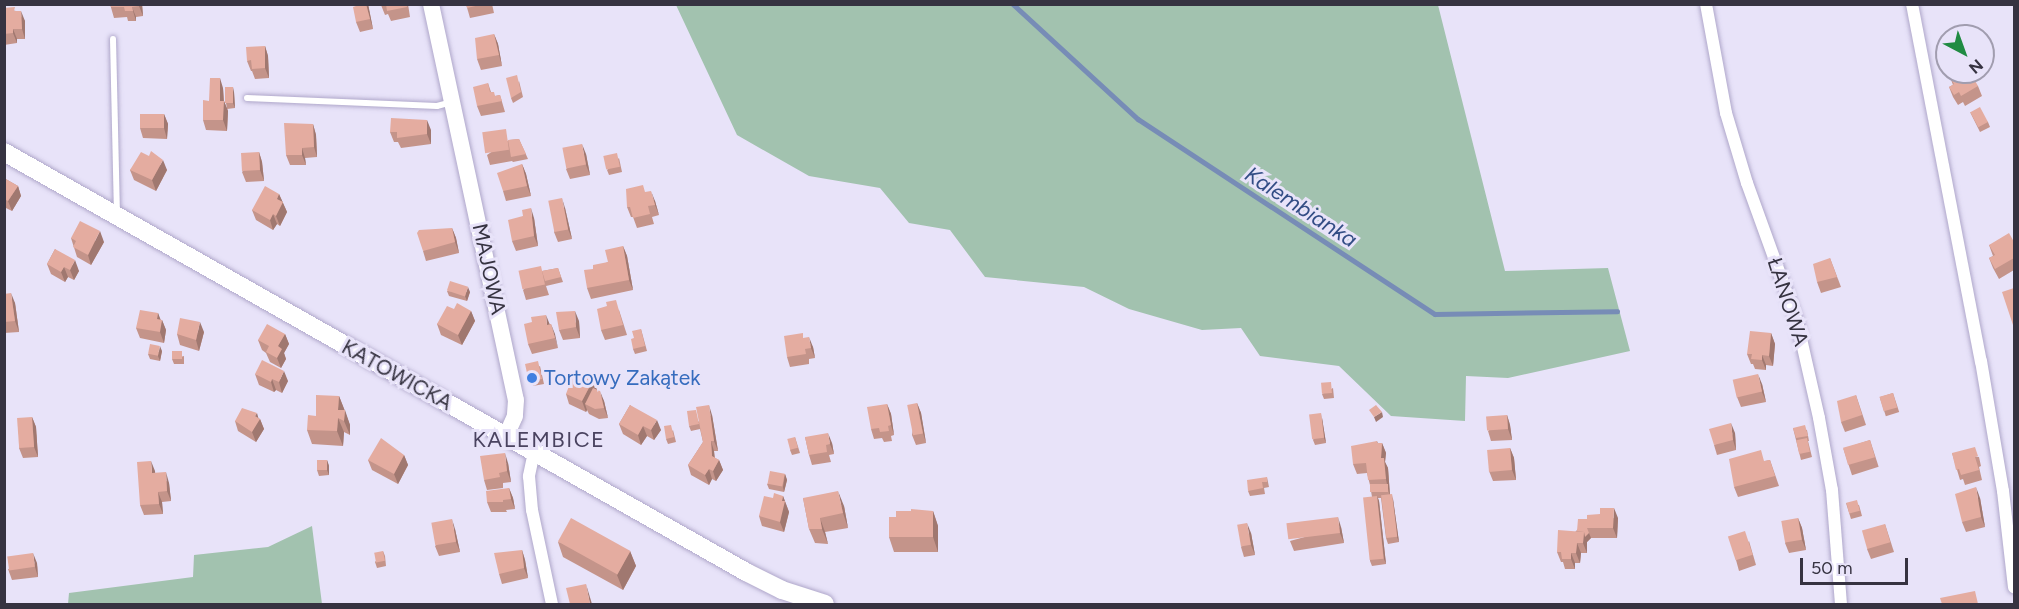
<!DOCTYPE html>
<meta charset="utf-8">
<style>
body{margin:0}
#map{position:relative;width:2019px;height:609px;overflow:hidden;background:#e8e3f9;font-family:Figtree,sans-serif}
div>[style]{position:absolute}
.green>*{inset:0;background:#a2c2af}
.stream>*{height:4.5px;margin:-2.25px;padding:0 2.25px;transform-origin:2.25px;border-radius:2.25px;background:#778cb6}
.roads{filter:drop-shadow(0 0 2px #afa7ca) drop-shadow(0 0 2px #afa7ca)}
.service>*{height:6px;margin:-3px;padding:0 3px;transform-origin:3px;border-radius:3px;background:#fff}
.minor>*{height:12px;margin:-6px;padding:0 6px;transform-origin:6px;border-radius:6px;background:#fff}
.tertiary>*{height:16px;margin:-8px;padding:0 8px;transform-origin:8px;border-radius:8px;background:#fff}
.secondary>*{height:18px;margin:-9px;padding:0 9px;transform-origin:9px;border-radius:9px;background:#fff}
.wall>*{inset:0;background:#c4948a;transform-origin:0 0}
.shaded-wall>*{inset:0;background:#a07870}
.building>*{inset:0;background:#e4aca0;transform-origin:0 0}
.dots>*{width:16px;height:16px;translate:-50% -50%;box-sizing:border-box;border:3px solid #e8e3f9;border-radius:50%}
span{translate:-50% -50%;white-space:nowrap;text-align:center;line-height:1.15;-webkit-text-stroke:6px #e8e3f9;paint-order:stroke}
.street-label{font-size:21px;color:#363341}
.shop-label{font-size:21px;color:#366cbe}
.left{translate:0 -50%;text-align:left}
.water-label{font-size:22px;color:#334d85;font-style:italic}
.neighbourhood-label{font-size:22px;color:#4a4360;letter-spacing:1.5px}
.frame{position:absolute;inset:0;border:6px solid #363341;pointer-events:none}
.north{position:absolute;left:1935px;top:24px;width:60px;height:60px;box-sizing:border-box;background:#e8e3f9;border:2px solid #a19daf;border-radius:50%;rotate:139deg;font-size:16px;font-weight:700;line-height:24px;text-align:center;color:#363341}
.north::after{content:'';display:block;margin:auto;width:21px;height:27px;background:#208b43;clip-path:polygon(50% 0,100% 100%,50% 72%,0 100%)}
.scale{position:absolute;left:1800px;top:558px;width:108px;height:27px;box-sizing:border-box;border:3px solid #363341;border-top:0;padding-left:8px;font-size:18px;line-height:21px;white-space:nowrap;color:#363341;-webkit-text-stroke:4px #e8e3f9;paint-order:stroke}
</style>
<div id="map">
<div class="green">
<div style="clip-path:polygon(676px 5px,1438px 5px,1505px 271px,1608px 268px,1630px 351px,1508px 378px,1466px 376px,1465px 421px,1391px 416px,1339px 366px,1260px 356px,1241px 328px,1202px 330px,1129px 309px,1084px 287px,985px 277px,950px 230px,909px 223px,880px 188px,809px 176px,737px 135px)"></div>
<div style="clip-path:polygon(312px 526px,322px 604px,68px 604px,69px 593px,193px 577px,194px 555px,268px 547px)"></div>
</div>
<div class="stream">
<div style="left:1013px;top:4px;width:170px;rotate:42.6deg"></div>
<div style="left:1138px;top:119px;width:355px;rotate:33.3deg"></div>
<div style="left:1435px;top:314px;width:182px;rotate:-0.9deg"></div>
</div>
<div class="roads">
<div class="service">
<div style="left:113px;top:39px;width:174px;rotate:88.7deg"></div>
<div style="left:247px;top:98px;width:190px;rotate:2.4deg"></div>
<div style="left:437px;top:106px;width:16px;rotate:-15deg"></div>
</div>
<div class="minor">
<div style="left:1706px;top:4px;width:111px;rotate:79.6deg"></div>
<div style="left:1726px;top:113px;width:73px;rotate:73.3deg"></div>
<div style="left:1747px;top:183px;width:147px;rotate:70.1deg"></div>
<div style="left:1797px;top:321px;width:99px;rotate:77.2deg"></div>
<div style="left:1819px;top:418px;width:73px;rotate:79.8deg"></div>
<div style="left:1832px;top:490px;width:114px;rotate:85.5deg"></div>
<div style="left:1912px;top:4px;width:364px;rotate:79.1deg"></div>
<div style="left:1981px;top:361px;width:132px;rotate:80.4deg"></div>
<div style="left:2003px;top:491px;width:97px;rotate:83.5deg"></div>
<div style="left:534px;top:452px;width:25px;rotate:102deg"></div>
<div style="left:529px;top:476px;width:34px;rotate:85deg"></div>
<div style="left:532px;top:510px;width:96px;rotate:78deg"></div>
</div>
<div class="tertiary">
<div style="left:431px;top:4px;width:405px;rotate:77.9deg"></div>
<div style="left:516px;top:400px;width:16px;rotate:94deg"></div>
<div style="left:515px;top:416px;width:22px;rotate:114deg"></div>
</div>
<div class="secondary">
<div style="left:4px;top:152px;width:853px;rotate:29.51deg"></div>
<div style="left:746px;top:572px;width:40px;rotate:26.6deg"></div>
<div style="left:782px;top:590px;width:45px;rotate:18deg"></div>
</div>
</div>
<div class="wall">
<div style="clip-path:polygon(110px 4px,142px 4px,143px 16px,136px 17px,136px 21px,128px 21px,127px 17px,114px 18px)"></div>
<div style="clip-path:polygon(368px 4px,373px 29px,360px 32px,356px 22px,356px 6px)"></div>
<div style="clip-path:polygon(408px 4px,410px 17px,391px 21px,388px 14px,385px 15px,381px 5px)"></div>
<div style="clip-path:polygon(466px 4px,492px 4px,494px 13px,470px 18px)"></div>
<div style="clip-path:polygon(4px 8px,16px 11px,25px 21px,25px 39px,17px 39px,17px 43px,4px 45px)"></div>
<div style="clip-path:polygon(494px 34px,498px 44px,502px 66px,481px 70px,477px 59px)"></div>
<div style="clip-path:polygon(265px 46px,268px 56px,269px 78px,255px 79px,252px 71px,251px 71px,247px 61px)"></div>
<div style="clip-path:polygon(1950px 77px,1978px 86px,1982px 96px,1965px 106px,1963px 102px,1958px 105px,1953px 97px,1949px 87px,1953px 85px)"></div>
<div style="clip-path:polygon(519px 81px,523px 97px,513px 103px,511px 98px)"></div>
<div style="clip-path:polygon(488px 83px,491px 92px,495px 96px,500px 95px,505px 112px,481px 116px,477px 106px)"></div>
<div style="clip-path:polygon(223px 88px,224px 101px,228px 111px,227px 131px,206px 130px,203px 120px,209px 101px)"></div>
<div style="clip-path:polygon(234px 92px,235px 108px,227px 109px,226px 103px)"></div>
<div style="clip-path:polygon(1970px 112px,1988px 122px,1990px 127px,1980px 132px)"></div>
<div style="clip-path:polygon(164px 114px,168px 124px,167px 139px,143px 138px,140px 128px)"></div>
<div style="clip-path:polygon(313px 124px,316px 135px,317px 157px,305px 158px,306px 165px,290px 165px,286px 155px)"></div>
<div style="clip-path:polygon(431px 130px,431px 144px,401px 148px,398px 142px,394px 142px,390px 132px)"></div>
<div style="clip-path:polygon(519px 139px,528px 159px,513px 162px,512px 161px,490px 165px,487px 155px,509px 140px)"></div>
<div style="clip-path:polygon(259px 152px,262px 162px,264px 181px,246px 182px,242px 172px)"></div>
<div style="clip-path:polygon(586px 154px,590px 175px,570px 179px,566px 169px)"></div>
<div style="clip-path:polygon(149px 156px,167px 170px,156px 191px,134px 180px,130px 170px)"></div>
<div style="clip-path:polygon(619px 158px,622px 172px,609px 175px,607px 170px)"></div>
<div style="clip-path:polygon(522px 164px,526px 174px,531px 196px,506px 201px,503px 191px)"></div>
<div style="clip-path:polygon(4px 178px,18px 186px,21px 196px,12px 211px,6px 208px,4px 211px)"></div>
<div style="clip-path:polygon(646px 192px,655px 201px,659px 215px,652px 217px,654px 224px,637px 228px,633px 217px,631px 217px,627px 207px)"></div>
<div style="clip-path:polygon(279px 194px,287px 212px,280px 226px,277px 224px,273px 230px,256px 220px,252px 210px)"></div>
<div style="clip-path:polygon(565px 208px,572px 239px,558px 242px,554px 232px)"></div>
<div style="clip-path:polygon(523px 216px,534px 218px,538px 246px,516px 251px,512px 241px)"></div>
<div style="clip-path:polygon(452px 228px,456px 238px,459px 253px,426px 261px,423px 251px)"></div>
<div style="clip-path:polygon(71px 238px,104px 242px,91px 265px,77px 257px)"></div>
<div style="clip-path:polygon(2014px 242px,2014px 270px,1999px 279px,1993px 268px,1989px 258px,1993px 256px,1989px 245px)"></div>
<div style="clip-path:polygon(623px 246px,627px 256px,633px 290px,591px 299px,587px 288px,593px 269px,608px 262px)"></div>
<div style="clip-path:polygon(55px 249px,79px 271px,74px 280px,68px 277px,65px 282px,51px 274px,47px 264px)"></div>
<div style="clip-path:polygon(1830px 258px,1841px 287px,1821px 293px,1817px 282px)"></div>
<div style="clip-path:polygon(558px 268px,563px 282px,546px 286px,549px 295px,526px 300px,523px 290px,542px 271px)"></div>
<div style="clip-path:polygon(447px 291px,470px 292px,467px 301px,449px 296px)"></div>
<div style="clip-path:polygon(4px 294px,15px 303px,19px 332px,4px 333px)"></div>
<div style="clip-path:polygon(607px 306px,619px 310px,627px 335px,605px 340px,601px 330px)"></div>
<div style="clip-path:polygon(454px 309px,471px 311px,475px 321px,462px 345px,441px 335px,437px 324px)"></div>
<div style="clip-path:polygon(158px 313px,160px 320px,162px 320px,166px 330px,164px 343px,140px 338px,136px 328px)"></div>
<div style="clip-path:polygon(579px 321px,580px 338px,563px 340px,559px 330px)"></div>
<div style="clip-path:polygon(550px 324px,551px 324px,558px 348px,532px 354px,528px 344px)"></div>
<div style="clip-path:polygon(641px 329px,647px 351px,635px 354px,633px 349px,634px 338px)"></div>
<div style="clip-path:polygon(204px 332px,199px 351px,180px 345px,177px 334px)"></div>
<div style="clip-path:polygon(1771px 333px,1775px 344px,1773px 366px,1766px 365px,1766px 370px,1755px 369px,1753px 364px,1751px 364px,1747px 354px)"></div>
<div style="clip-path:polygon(285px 334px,289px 344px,284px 353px,286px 359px,281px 368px,270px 362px,266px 353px,262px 350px,258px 340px)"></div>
<div style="clip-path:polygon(804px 338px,813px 347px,815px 358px,809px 359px,809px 364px,790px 367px,787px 357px)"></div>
<div style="clip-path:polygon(162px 351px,160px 361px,150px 359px,148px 354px)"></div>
<div style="clip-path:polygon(184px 356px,184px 364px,174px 364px,172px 359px)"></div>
<div style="clip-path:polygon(540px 366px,544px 384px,533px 386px,530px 378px,529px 378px,527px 373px)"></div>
<div style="clip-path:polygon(255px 374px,288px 381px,282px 393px,276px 390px,274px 392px,259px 385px)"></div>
<div style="clip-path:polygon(593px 380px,597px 389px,604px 401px,608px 418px,599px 419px,589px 414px,587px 410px,586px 412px,569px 404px,566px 394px)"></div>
<div style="clip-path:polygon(1762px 384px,1766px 402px,1741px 407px,1737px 397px)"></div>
<div style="clip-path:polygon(1333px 388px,1334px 398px,1324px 399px,1322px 394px)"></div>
<div style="left:1893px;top:393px;width:20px;height:14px;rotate:72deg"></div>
<div style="clip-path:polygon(1856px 395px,1866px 425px,1845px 432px,1841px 422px)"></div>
<div style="clip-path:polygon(339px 396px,350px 425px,350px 435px,344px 432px,343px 446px,312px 444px,307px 430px,316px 416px)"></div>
<div style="clip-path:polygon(917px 403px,921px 413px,926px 443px,916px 445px,912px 435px)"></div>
<div style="clip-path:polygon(887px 404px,891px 414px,894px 435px,891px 436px,892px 441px,884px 442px,882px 438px,874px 439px,871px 429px)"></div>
<div style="clip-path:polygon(630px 405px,661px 430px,654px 440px,647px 436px,641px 445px,623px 434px,619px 424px)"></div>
<div style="clip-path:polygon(712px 415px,718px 451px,714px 451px,715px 458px,719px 460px,723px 470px,716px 481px,712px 479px,709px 485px,691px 475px,688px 465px,703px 442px,700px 429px,691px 431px,689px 426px)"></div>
<div style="clip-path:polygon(1507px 415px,1510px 425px,1512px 440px,1491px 441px,1488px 431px)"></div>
<div style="clip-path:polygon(32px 417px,36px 427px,38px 457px,23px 458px,19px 448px)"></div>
<div style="clip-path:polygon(258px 418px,260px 419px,264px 429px,256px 442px,238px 431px,235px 421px)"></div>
<div style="clip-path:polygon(1322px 418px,1326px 443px,1315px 445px,1313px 440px)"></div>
<div style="clip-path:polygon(1793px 428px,1807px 430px,1809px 441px,1808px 441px,1812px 457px,1801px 460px)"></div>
<div style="clip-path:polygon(673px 430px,676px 442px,668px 444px,666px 439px)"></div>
<div style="clip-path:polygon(1735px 433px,1736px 450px,1717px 455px,1714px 445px)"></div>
<div style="clip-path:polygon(795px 437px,800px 453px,792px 455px,790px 450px)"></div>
<div style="clip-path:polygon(805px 437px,832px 443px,834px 454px,829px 455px,831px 462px,812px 465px,809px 455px)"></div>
<div style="left:1870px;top:440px;width:28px;height:28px;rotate:72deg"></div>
<div style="clip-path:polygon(1377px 441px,1378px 443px,1382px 443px,1386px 453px,1385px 462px,1388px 468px,1390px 494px,1393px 499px,1399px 542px,1388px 544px,1386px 538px,1381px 498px,1378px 498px,1379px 501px,1386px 564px,1372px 566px,1370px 561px,1372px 497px,1370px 485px,1367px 473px,1357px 474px,1353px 464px)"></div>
<div style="clip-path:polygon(1510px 448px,1514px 458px,1516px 480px,1493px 481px,1489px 471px)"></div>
<div style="clip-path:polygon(1952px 453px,1979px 457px,1981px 466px,1979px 467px,1982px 480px,1965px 485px,1963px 479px,1960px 480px)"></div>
<div style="clip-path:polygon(404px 455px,408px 465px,398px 484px,372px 470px,368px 460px)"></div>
<div style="clip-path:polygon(327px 460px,329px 466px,329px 475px,319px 476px,317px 470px)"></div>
<div style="clip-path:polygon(1770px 460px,1779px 486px,1738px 497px,1734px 487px,1765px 461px)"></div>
<div style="clip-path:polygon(508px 463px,511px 482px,503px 483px,503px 488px,487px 490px,484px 480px)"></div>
<div style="clip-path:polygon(155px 471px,155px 473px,169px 483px,171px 501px,162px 502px,163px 514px,144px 515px,140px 505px)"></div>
<div style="clip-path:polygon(785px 474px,787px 480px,784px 492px,769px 489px,767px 484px)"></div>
<div style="clip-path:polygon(1267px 477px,1269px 487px,1264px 488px,1265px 494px,1250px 496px,1248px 491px)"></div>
<div style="clip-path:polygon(509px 488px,513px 498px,515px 509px,506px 510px,507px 512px,491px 512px,487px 502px)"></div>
<div style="clip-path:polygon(783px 496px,789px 512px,784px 532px,762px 526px,759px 516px,773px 498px)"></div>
<div style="clip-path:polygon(803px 498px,844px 506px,848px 528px,825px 532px,828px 544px,815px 543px,809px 529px)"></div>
<div style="clip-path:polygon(1980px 498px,1985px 527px,1966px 532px,1962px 522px)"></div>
<div style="clip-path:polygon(1846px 503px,1859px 505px,1862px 516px,1851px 519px)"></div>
<div style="clip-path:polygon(933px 511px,938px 526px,938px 552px,894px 552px,889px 537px,896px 517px)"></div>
<div style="clip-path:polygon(1618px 518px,1617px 538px,1591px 538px,1587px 542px,1587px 553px,1581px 553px,1580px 563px,1575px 563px,1575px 569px,1565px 569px,1563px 562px,1561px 562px,1557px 552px,1587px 519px)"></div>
<div style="clip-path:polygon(1798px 518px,1802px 528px,1806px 550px,1789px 553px,1785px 543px)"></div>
<div style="clip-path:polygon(1885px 524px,1894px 552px,1871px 559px,1867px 549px)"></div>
<div style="clip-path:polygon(1341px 527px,1344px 543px,1294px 551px,1290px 541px)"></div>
<div style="clip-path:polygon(455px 529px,460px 552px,439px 556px,435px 546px)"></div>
<div style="clip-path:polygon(1251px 533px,1255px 555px,1244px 557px,1241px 547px)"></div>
<div style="clip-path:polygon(1749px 541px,1756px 565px,1739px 571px,1736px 560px)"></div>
<div style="clip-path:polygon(558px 542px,630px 551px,636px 566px,623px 590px,563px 557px)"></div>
<div style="clip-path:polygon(522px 550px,525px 560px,528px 578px,502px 584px,499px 574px)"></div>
<div style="clip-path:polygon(383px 551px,385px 556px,386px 566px,377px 568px,375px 562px)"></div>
<div style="clip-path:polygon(37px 563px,38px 577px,12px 580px,8px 569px)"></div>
</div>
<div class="shaded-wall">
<div style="clip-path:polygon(139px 4px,142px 4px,143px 16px,139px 6px)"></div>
<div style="clip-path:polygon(366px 4px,368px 4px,373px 29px,370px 19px)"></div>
<div style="clip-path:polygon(132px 7px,136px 17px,136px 21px,133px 11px)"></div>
<div style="clip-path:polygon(21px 11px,25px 21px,25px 39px,22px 29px)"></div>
<div style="clip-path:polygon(13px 29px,17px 39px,17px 43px,13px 33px)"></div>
<div style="clip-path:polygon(494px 34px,498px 44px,502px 66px,499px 55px)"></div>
<div style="clip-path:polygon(265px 46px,268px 56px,269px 78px,265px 68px)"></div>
<div style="clip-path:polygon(220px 78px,223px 88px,224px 107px,224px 101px,228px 111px,227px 131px,223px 120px,220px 101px)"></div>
<div style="clip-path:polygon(233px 87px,234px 92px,235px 108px,233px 103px)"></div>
<div style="clip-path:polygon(164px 114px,168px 124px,167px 139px,164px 128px)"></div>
<div style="clip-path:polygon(427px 120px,431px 130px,431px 144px,427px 134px)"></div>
<div style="clip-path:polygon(313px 124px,316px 135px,317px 157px,314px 147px)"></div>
<div style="clip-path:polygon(582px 144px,586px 154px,590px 175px,586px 165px)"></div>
<div style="clip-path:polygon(302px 148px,305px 158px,306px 165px,302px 155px)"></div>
<div style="clip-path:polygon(259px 152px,262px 162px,264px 181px,260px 170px)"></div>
<div style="clip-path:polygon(163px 160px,167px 170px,156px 191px,152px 180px)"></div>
<div style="clip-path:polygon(522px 164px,526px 174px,531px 196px,527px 186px)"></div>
<div style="clip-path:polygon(18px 186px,21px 196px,12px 211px,8px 201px)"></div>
<div style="clip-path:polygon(651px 191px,655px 201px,659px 215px,655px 205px)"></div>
<div style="clip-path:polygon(279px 194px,287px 212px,280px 226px,276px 216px,277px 199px)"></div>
<div style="clip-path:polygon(562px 198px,565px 208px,572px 239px,568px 229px)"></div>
<div style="clip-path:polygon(531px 208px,534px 218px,538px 246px,534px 236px)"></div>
<div style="clip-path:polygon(273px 214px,277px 224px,273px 230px,270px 220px)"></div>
<div style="clip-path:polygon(452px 228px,456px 238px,459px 253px,455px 242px)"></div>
<div style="clip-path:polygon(100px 231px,104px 242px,91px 265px,88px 255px)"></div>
<div style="clip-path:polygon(623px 246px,627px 256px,633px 290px,629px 280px)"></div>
<div style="clip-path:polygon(75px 260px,79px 271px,74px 280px,70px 270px)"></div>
<div style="clip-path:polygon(64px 267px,68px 277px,65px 282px,61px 272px)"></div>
<div style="clip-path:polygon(468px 287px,470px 292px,467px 301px,465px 296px)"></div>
<div style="clip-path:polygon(11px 293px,15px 303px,19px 332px,15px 321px)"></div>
<div style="clip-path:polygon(471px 311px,475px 321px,462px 345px,458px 335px)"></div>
<div style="clip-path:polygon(575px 311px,579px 321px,580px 338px,576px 327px)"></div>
<div style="clip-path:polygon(158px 313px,162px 323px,162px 320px,166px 330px,164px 343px,160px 332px,157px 319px)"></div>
<div style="clip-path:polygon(546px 315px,550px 325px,547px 325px)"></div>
<div style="clip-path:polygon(200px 322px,204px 332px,199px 351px,196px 340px)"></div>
<div style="clip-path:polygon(551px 324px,555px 334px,558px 348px,555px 338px)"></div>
<div style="clip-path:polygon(1771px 333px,1775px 344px,1773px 366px,1769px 356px)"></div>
<div style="clip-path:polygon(285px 334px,289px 344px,284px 353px,286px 359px,281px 368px,277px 358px,278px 346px)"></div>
<div style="clip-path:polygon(809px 337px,813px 347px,815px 358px,811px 348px)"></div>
<div style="clip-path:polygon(160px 346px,162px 351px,160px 361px,158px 356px)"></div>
<div style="clip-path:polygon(1762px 355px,1766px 365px,1766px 370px,1762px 360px)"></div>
<div style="clip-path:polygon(284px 371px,288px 381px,282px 393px,279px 382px)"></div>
<div style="clip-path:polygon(1758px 374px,1762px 384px,1766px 402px,1762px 392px)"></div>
<div style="clip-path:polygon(272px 379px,276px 390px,274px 392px,271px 382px)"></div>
<div style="clip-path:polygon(593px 380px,597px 390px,585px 404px,587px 410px,586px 412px,582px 401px)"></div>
<div style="clip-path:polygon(600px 391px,604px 401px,608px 418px,604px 408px)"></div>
<div style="clip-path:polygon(339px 396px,345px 411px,338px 410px)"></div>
<div style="clip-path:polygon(917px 403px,921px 413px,926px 443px,923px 433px)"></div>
<div style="clip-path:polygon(887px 404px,891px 414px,894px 435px,891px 425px)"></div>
<div style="clip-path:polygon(709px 405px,712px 415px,718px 451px,714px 441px)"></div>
<div style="clip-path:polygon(345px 410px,350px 425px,350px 435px,344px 421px)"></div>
<div style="clip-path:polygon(1382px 412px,1383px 417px,1376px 422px,1374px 417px)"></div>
<div style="clip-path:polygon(257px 413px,259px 420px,260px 419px,264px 429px,256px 442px,252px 432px,255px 416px)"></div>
<div style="clip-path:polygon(1321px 413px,1322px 418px,1326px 443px,1324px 438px)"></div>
<div style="clip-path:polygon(1507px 415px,1510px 425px,1512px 440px,1508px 429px)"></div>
<div style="clip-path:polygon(32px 417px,36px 427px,38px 457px,34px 447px)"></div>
<div style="clip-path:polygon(338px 418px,344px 432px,343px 446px,337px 431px)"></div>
<div style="clip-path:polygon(657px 420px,661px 430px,654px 440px,651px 430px)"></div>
<div style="clip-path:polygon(1731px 423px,1735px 433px,1736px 450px,1733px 440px)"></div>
<div style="clip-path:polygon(643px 426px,647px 436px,641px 445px,638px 435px)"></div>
<div style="clip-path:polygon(828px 433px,832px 443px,834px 454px,830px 444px)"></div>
<div style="clip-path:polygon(711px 441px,714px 451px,715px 466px,712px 456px)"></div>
<div style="clip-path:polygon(1382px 443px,1386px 453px,1385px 462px,1388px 468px,1390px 497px,1381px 458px)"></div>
<div style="clip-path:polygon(1510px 448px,1514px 458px,1516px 480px,1512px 470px)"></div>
<div style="clip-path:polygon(505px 453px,508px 463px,511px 482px,507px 471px)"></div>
<div style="clip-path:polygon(404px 455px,408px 465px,398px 484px,394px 474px)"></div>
<div style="clip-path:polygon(327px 460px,329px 466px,329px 475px,327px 470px)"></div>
<div style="clip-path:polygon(719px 460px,723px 470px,716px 481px,713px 471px)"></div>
<div style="clip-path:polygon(151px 461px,155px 471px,156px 483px,152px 473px)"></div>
<div style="clip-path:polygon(709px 469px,712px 479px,709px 485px,705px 475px)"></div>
<div style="clip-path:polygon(166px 472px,169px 483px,171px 501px,167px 491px)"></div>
<div style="clip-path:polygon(785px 474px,787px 480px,784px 492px,783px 487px)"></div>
<div style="clip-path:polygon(1976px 487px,1980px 498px,1985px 527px,1981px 517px)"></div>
<div style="clip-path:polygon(509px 488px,513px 498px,515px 509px,511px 499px)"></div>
<div style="clip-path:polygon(838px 491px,844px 506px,848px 528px,843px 513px)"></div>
<div style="clip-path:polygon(158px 492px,162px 502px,163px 514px,159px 504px)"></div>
<div style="clip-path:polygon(1392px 494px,1393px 499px,1399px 542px,1397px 537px)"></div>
<div style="clip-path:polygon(783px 496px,789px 512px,784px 532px,780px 522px,782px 501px)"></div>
<div style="clip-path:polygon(1377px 496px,1379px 501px,1386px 564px,1384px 559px)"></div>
<div style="clip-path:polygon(1614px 508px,1618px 518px,1617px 538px,1613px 528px)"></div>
<div style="clip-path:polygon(933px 511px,938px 526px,938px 552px,933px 537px)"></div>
<div style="clip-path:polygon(1338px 517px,1341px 527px,1344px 543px,1340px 533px)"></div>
<div style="clip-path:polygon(820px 518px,825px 532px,828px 544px,822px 529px)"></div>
<div style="clip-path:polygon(1798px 518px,1802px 528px,1806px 550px,1802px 540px)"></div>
<div style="clip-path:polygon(452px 519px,455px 529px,460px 552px,456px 542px)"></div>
<div style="clip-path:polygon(1247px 523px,1251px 533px,1255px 555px,1251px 545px)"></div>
<div style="clip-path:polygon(1584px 532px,1589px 533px,1591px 538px,1587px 542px,1587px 553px,1583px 543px)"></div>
<div style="clip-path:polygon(1577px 543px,1581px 553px,1580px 563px,1576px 553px)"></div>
<div style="clip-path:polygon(522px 550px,525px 560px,528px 578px,524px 568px)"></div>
<div style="clip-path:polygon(630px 551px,636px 566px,623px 590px,617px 575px)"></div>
<div style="clip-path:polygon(33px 553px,37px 563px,38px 577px,35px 567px)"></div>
<div style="clip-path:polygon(1571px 553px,1575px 563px,1575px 569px,1571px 559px)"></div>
<div style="clip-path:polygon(586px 584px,592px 604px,590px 604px)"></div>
</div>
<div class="building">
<div style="clip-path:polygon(110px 4px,139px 4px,139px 6px,132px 7px,133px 11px,125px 11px,124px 7px,111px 7px)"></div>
<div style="clip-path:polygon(355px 4px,366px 4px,370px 19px,356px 22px,353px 7px,356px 6px)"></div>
<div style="clip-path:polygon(386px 4px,406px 4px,407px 7px,387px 11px)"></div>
<div style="clip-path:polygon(466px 4px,484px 4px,467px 8px)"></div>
<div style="clip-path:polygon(15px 7px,14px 11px,21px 11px,22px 29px,13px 29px,13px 33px,4px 34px,4px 8px)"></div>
<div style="clip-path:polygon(494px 34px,499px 55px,477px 59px,475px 38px)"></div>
<div style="clip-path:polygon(265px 46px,265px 68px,252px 69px,251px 60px,247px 61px,246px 47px)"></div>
<div style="clip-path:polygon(1958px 72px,1970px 72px,1978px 86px,1961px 96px,1959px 92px,1954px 95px,1949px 87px,1954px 84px,1950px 77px)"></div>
<div style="clip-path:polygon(517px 75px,521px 92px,511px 98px,506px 78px)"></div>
<div style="clip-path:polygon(210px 78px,220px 78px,220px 101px,224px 101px,223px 120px,203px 120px,203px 100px,209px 101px)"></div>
<div style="clip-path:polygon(488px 83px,490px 92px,494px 92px,495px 96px,500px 95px,502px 101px,477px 106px,473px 87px)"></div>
<div style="left:225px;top:87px;width:8px;height:16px"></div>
<div style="left:1980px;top:107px;width:17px;height:11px;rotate:62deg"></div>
<div style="left:140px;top:114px;width:24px;height:14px"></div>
<div style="clip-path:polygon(391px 118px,427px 120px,427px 134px,397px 138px,397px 132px,390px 132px)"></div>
<div style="clip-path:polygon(284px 123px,313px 124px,314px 147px,302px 148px,302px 155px,286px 155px)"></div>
<div style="left:506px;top:129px;width:21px;height:24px;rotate:82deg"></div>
<div style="clip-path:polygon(519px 139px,526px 154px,511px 157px,508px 140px)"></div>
<div style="left:582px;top:144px;width:21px;height:20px;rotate:79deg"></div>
<div style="clip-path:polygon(151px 151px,163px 160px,152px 180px,130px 170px,141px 152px,149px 156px)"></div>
<div style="left:259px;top:152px;width:18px;height:18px;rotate:87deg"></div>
<div style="left:617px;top:153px;width:14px;height:14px;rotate:78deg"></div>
<div style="clip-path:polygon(522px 164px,527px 186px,503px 191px,497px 173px)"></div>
<div style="clip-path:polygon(4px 178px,18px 186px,8px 201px,4px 199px)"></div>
<div style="clip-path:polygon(643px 185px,645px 192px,651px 191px,655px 205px,648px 206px,650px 214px,633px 218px,630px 207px,627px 207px,626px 189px)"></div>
<div style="clip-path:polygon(265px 186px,279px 194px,277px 199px,283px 202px,276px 216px,273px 214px,270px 220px,252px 210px)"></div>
<div style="left:562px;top:198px;width:32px;height:14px;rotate:79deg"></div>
<div style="clip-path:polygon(531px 208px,534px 236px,512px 241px,508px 220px,523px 216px,522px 210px)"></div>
<div style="clip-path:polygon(80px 221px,100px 231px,88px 255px,73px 247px,76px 241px,71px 238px)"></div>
<div style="clip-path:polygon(452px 228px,455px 242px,423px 251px,417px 233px,419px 230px)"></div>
<div style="clip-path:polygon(2009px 233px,2014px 242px,2014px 258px,1995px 269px,1989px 258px,1995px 255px,1989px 245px)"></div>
<div style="clip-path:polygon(623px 246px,629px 280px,587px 288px,584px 270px,593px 269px,593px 265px,608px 262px,605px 250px)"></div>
<div style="clip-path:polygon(55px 249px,75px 260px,70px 270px,64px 267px,61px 272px,47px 264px)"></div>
<div style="clip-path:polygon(1830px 258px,1837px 277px,1817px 282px,1813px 264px)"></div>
<div style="left:541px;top:266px;width:19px;height:23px;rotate:78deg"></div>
<div style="clip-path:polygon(558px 268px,561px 277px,545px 281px,542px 271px)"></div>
<div style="left:450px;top:281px;width:19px;height:10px;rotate:18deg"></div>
<div style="clip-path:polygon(2014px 288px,2014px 325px,2013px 325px,2002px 292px)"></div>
<div style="clip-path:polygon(11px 293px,15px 321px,4px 322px,4px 294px)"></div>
<div style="clip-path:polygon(616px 300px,623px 325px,601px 330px,597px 309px,607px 306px,606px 302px)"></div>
<div style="clip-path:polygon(457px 303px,471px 311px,458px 335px,437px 324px,447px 306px,454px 309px)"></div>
<div style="clip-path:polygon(140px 310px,158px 313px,157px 319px,162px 320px,160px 332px,136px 328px)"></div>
<div style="clip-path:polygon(575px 311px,576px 327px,559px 330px,556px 312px)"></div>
<div style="clip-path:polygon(546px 315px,547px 325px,551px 324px,555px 338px,528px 344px,524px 324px,532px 322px,531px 317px)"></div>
<div style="clip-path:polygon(180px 318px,200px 322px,196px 340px,177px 334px)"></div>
<div style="clip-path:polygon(267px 324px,285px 334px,278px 346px,282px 349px,277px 358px,266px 352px,269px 346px,258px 340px)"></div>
<div style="clip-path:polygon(641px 329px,645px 346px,633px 349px,631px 339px,634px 338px,632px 331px)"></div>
<div style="clip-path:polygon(1750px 331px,1771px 333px,1769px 356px,1762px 355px,1762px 360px,1751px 359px,1752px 354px,1747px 354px)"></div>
<div style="clip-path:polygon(803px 333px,803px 338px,809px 337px,811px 348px,805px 349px,806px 354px,787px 357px,784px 336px)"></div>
<div style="left:150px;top:344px;width:10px;height:10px;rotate:11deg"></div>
<div style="left:172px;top:351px;width:10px;height:8px"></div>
<div style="clip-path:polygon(262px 360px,284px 371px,279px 382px,272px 379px,271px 382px,255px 374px)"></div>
<div style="clip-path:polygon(538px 361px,542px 379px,531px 381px,529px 373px,527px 373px,525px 364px)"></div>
<div style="clip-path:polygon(575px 370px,593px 380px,582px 401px,566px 394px)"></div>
<div style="left:1758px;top:374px;width:18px;height:26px;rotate:77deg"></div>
<div style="left:1331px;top:382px;width:11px;height:10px;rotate:85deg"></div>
<div style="clip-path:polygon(593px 388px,600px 391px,604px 408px,595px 409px,585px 404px)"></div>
<div style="left:1893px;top:393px;width:15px;height:14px;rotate:74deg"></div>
<div style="clip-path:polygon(316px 395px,339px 396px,338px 410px,345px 410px,344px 421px,338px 418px,337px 431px,307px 430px,308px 415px,316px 416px)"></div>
<div style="clip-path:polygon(1856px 395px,1862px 415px,1841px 422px,1837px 401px)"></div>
<div style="left:917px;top:403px;width:31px;height:10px;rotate:79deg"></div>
<div style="clip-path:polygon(887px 404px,891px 425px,888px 426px,889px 431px,880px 432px,879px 428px,871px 429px,867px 407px)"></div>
<div style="clip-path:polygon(630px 405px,657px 420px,651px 430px,643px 426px,638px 435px,619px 424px)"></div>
<div style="clip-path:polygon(709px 405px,714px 441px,711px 441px,712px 456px,719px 460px,713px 471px,709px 469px,705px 475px,688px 465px,703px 442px,696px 407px)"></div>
<div style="clip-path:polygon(1376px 405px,1382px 412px,1374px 417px,1369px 410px)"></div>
<div style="clip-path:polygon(242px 408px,257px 413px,255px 416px,260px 419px,252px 432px,235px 421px)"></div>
<div style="clip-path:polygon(696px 410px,699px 424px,689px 426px,687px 411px)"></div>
<div style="left:1321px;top:413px;width:25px;height:12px;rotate:83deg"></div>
<div style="left:1507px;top:415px;width:14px;height:21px;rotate:86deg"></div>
<div style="left:32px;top:417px;width:30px;height:15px;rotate:86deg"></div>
<div style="clip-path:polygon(1731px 423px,1733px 440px,1714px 445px,1709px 429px)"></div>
<div style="clip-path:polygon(671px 425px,674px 437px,666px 439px,664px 426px)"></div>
<div style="clip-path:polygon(1805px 425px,1808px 436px,1796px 438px,1793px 428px)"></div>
<div style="clip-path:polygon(828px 433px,830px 444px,826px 445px,827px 452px,809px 455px,805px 437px)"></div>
<div style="left:795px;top:437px;width:11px;height:8px;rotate:75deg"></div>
<div style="clip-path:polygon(381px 438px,404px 455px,394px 474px,368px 460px)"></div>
<div style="left:1807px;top:438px;width:14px;height:11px;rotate:78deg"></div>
<div style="left:1870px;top:440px;width:18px;height:28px;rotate:74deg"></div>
<div style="clip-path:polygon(1377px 441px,1377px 443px,1382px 443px,1381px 458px,1384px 458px,1386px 479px,1368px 480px,1366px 463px,1353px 464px,1351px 446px)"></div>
<div style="clip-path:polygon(1975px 447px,1978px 456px,1975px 457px,1979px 470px,1961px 475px,1959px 469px,1956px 470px,1952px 453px)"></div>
<div style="left:1510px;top:448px;width:22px;height:23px;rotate:85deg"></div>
<div style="clip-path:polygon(1761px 450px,1764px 461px,1770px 460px,1775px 476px,1734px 487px,1729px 459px)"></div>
<div style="clip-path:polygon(505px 453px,507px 471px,499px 473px,500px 477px,484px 480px,480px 456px)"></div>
<div style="left:317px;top:460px;width:10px;height:10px"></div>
<div style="clip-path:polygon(151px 461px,152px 473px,166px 472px,167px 491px,158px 492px,159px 504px,140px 505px,137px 462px)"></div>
<div style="left:770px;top:471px;width:15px;height:13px;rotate:11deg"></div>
<div style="clip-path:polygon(1267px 477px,1267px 482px,1262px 482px,1263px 488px,1248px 491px,1247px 480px)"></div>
<div style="left:1388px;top:484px;width:8px;height:18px;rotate:90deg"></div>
<div style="clip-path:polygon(1976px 487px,1981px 517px,1962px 522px,1955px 494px)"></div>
<div style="clip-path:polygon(509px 488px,511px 499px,503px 500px,503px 502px,487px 502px,486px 491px)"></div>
<div style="clip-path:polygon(838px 491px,843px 513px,820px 518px,822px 529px,809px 529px,803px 498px)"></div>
<div style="clip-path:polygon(774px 493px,783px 496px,782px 501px,785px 501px,780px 522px,759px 516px,764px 496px,773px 498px)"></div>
<div style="left:1392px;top:494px;width:43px;height:11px;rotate:83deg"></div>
<div style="left:1377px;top:496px;width:63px;height:14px;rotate:84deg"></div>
<div style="left:1857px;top:500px;width:11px;height:11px;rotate:75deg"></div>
<div style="clip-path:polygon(1600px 508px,1614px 508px,1613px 528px,1587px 528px,1587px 515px,1600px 514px)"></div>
<div style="clip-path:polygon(911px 509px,933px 511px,933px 537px,889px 537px,889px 517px,896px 517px,896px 511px,911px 511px)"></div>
<div style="left:1338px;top:517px;width:16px;height:52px;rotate:83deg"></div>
<div style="left:571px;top:518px;width:68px;height:27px;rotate:29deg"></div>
<div style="left:1798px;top:518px;width:22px;height:17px;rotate:80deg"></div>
<div style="left:452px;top:519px;width:23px;height:21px;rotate:80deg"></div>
<div style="clip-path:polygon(1578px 519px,1587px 519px,1587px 528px,1589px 533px,1585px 537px,1584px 532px,1577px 531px)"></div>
<div style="left:1247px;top:523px;width:22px;height:10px;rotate:80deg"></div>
<div style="left:1885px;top:524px;width:19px;height:24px;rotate:74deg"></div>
<div style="clip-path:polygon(1558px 530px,1584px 532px,1583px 543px,1577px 543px,1576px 553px,1571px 553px,1571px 559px,1562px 559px,1561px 552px,1557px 552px)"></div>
<div style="left:1745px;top:531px;width:25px;height:18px;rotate:72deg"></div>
<div style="clip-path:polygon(522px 550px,524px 568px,499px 574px,494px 553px)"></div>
<div style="left:383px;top:551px;width:10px;height:9px;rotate:79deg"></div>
<div style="left:33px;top:553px;width:14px;height:26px;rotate:82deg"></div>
<div style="clip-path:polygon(586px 584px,590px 604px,570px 604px,566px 588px)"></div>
<div style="clip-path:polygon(1975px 591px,1978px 604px,1942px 604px,1940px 598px)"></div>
</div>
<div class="dots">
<div style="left:532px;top:378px;background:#3f7fe0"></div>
</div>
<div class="street-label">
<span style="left:489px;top:269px;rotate:78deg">MAJOWA</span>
<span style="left:1788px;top:302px;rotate:72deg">ŁANOWA</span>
<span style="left:397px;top:375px;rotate:29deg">KATOWICKA</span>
</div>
<div class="shop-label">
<span class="left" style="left:544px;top:378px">Tortowy Zakątek</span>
</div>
<div class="water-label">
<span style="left:1301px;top:207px;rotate:33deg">Kalembianka</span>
</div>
<div class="neighbourhood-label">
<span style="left:539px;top:440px">KALEMBICE</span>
</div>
<div class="frame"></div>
<div class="north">N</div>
<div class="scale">50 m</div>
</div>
